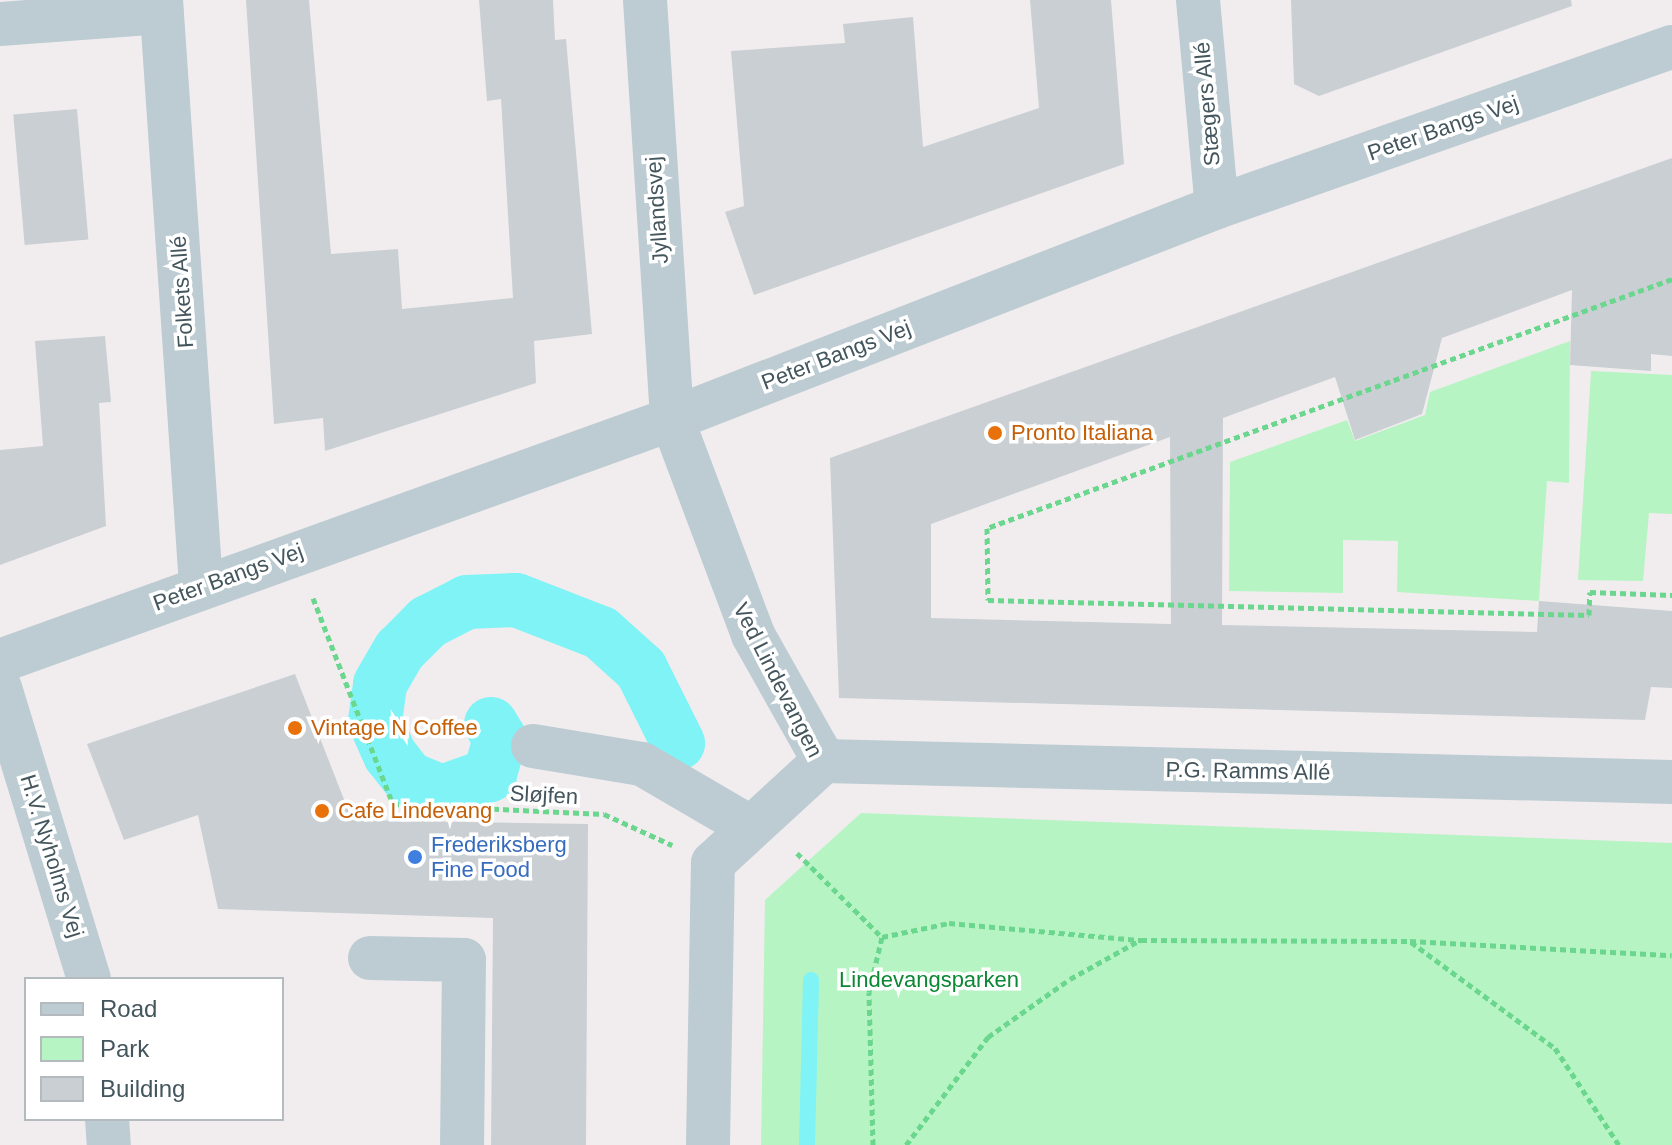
<!DOCTYPE html>
<meta charset="utf-8">
<style>
body{margin:0}
#map{position:relative;width:1672px;height:1145px;overflow:hidden;background:#f1edee;font-family:Arial,sans-serif}
div>[style]{position:absolute}
.green>*{inset:0;background:#b7f4c3}
.stream>*{height:16px;margin:-8px;padding:0 8px;transform-origin:8px;border-radius:8px;background:#7ff3f6}
.canal>*{height:54px;margin:-27px;padding:0 27px;transform-origin:27px;border-radius:27px;background:#7ff3f6}
.building>*{inset:0;background:#c9cfd3;transform-origin:0 0}
.path>*{height:5px;margin-top:-2.5px;transform-origin:0;background:repeating-linear-gradient(90deg,#6bd68d 0 6px,transparent 0 10px)}
.minor>*{height:44px;margin:-22px;padding:0 22px;transform-origin:22px;border-radius:22px;background:#bcccd2}
.dots>*{width:22px;height:22px;translate:-50% -50%;box-sizing:border-box;border:4px solid #fff;border-radius:50%}
span{translate:-50% -50%;white-space:nowrap;text-align:center;line-height:1.15;-webkit-text-stroke:7px #fff;paint-order:stroke}
.street-label{font-size:22px;color:#44565d}
.food-label{font-size:22px;color:#c56008}
.left{translate:0 -50%;text-align:left}
.shop-label{font-size:22px;color:#366cbe}
.park-label{font-size:22px;color:#0c8733}
.legend{position:absolute;left:24px;top:977px;width:260px;height:144px;box-sizing:border-box;background:#fff;border:2px solid #b4bbbe;margin:0;padding:10px 14px;list-style:none;font-size:24px;color:#44565d}
.legend li{display:flex;align-items:center;gap:16px;height:40px}
.legend b{width:40px;border:2px solid #b4bbbe}
</style>
<div id="map">
<div class="green">
<div style="clip-path:polygon(1570px 341px,1569px 483px,1547px 481px,1539px 601px,1397px 592px,1398px 541px,1343px 540px,1343px 593px,1229px 591px,1230px 462px,1347px 420px,1355px 441px,1425px 415px,1430px 392px)"></div>
<div style="clip-path:polygon(1591px 371px,1672px 375px,1672px 514px,1649px 513px,1643px 581px,1578px 580px)"></div>
<div style="clip-path:polygon(861px 813px,1672px 843px,1672px 1145px,761px 1145px,765px 900px)"></div>
</div>
<div class="stream">
<div style="left:807px;top:1145px;width:165px;rotate:-88.6deg"></div>
</div>
<div class="canal">
<div style="left:491px;top:724px;width:17px;rotate:59deg"></div>
<div style="left:500px;top:739px;width:37px;rotate:106deg"></div>
<div style="left:490px;top:775px;width:51px;rotate:160.5deg"></div>
<div style="left:442px;top:792px;width:35px;rotate:-158deg"></div>
<div style="left:409px;top:779px;width:31px;rotate:-128deg"></div>
<div style="left:390px;top:755px;width:37px;rotate:-114deg"></div>
<div style="left:375px;top:721px;width:37px;rotate:-82deg"></div>
<div style="left:380px;top:684px;width:39px;rotate:-60deg"></div>
<div style="left:400px;top:650px;width:40px;rotate:-45deg"></div>
<div style="left:428px;top:622px;width:44px;rotate:-27.1deg"></div>
<div style="left:467px;top:602px;width:49px;rotate:-2.3deg"></div>
<div style="left:516px;top:600px;width:91px;rotate:21.2deg"></div>
<div style="left:601px;top:633px;width:54px;rotate:42deg"></div>
<div style="left:641px;top:669px;width:83px;rotate:63.4deg"></div>
</div>
<div class="building">
<div style="clip-path:polygon(246px 0,309px 0,331px 254px,398px 249px,402px 309px,513px 298px,501px 99px,487px 101px,479px 0,553px 0,555px 40px,566px 39px,592px 334px,534px 341px,536px 383px,325px 451px,323px 418px,274px 424px)"></div>
<div style="clip-path:polygon(1030px 0,1111px 0,1124px 164px,754px 295px,725px 212px,744px 206px,731px 51px,845px 43px,843px 24px,913px 17px,923px 147px,1039px 108px)"></div>
<div style="clip-path:polygon(1291px 0,1571px 0,1572px 6px,1319px 96px,1294px 84px)"></div>
<div style="left:77px;top:109px;width:131px;height:64px;rotate:85deg"></div>
<div style="clip-path:polygon(evenodd,1672px 158px,1672px 356px,1651px 354px,1651px 371px,1570px 365px,1572px 290px,1442px 338px,1422px 414px,1355px 440px,1335px 377px,1223px 418px,1222px 625px,1537px 632px,1539px 601px,1672px 611px,1672px 688px,1651px 687px,1645px 720px,839px 698px,830px 458px,1672px 158px,1170px 437px,1171px 624px,931px 618px,931px 524px,1170px 437px)"></div>
<div style="clip-path:polygon(105px 336px,111px 402px,99px 403px,106px 526px,0 565px,0 450px,43px 446px,35px 341px)"></div>
<div style="clip-path:polygon(295px 674px,352px 820px,588px 824px,586px 1145px,491px 1145px,493px 918px,218px 909px,198px 815px,124px 840px,87px 744px)"></div>
</div>
<div class="path">
<div style="left:1672px;top:279px;width:729px;rotate:160.02deg"></div>
<div style="left:987px;top:528px;width:72px;rotate:89.2deg"></div>
<div style="left:988px;top:600px;width:601px;rotate:1.43deg"></div>
<div style="left:1589px;top:615px;width:23px;rotate:-88deg"></div>
<div style="left:1590px;top:592px;width:82px;rotate:2.1deg"></div>
<div style="left:313px;top:598px;width:221px;rotate:68.8deg"></div>
<div style="left:393px;top:804px;width:211px;rotate:2.7deg"></div>
<div style="left:604px;top:814px;width:75px;rotate:24.5deg"></div>
<div style="left:797px;top:853px;width:120px;rotate:44.7deg"></div>
<div style="left:1411px;top:942px;width:179px;rotate:36.4deg"></div>
<div style="left:1555px;top:1048px;width:116px;rotate:56.6deg"></div>
<div style="left:873px;top:1145px;width:153px;rotate:-91.5deg"></div>
<div style="left:869px;top:992px;width:57px;rotate:-76.7deg"></div>
<div style="left:882px;top:937px;width:68px;rotate:-11.8deg"></div>
<div style="left:949px;top:923px;width:193px;rotate:5.1deg"></div>
<div style="left:1141px;top:940px;width:269px;rotate:0.2deg"></div>
<div style="left:1410px;top:941px;width:262px;rotate:3.1deg"></div>
<div style="left:906px;top:1145px;width:136px;rotate:-52.8deg"></div>
<div style="left:988px;top:1037px;width:100px;rotate:-35.3deg"></div>
<div style="left:1070px;top:979px;width:80px;rotate:-29.1deg"></div>
</div>
<div class="minor">
<div style="left:161px;top:0;width:586px;rotate:86.09deg"></div>
<div style="left:645px;top:0;width:420px;rotate:86.3deg"></div>
<div style="left:672px;top:419px;width:231px;rotate:69.4deg"></div>
<div style="left:753px;top:635px;width:145px;rotate:60.6deg"></div>
<div style="left:1198px;top:0;width:208px;rotate:84.8deg"></div>
<div style="left:0;top:24px;width:162px;rotate:-4.2deg"></div>
<div style="left:0;top:661px;width:714px;rotate:-19.8deg"></div>
<div style="left:672px;top:419px;width:585px;rotate:-21.26deg"></div>
<div style="left:1217px;top:207px;width:482px;rotate:-19.4deg"></div>
<div style="left:0;top:688px;width:304px;rotate:73deg"></div>
<div style="left:533px;top:746px;width:110px;rotate:9.4deg"></div>
<div style="left:642px;top:764px;width:123px;rotate:30.3deg"></div>
<div style="left:824px;top:761px;width:848px;rotate:1.42deg"></div>
<div style="left:370px;top:958px;width:94px;rotate:1.2deg"></div>
<div style="left:464px;top:960px;width:185px;rotate:90.6deg"></div>
<div style="left:107px;top:1119px;width:26px;rotate:86deg"></div>
<div style="left:708px;top:1145px;width:282px;rotate:-89deg"></div>
<div style="left:713px;top:863px;width:151px;rotate:-42.6deg"></div>
</div>
<div class="dots">
<div style="left:995px;top:433px;background:#e8710a"></div>
<div style="left:295px;top:728px;background:#e8710a"></div>
<div style="left:322px;top:811px;background:#e8710a"></div>
<div style="left:415px;top:857px;background:#3f7fe0"></div>
</div>
<div class="street-label">
<span style="left:1207px;top:104px;rotate:-95deg">Stægers Allé</span>
<span style="left:1443px;top:128px;rotate:-19deg">Peter Bangs Vej</span>
<span style="left:657px;top:210px;rotate:-94deg">Jyllandsvej</span>
<span style="left:182px;top:292px;rotate:-94deg">Folkets Allé</span>
<span style="left:836px;top:355px;rotate:-21deg">Peter Bangs Vej</span>
<span style="left:228px;top:577px;rotate:-20deg">Peter Bangs Vej</span>
<span style="left:778px;top:680px;rotate:63deg">Ved Lindevangen</span>
<span style="left:1248px;top:771px;rotate:1deg">P.G. Ramms Allé</span>
<span style="left:544px;top:795px;rotate:3deg">Sløjfen</span>
<span style="left:52px;top:856px;rotate:73deg">H.V. Nyholms Vej</span>
</div>
<div class="food-label">
<span class="left" style="left:1011px;top:433px">Pronto Italiana</span>
<span class="left" style="left:311px;top:728px">Vintage N Coffee</span>
<span class="left" style="left:338px;top:811px">Cafe Lindevang</span>
</div>
<div class="shop-label">
<span class="left" style="left:431px;top:857px">Frederiksberg<br>Fine Food</span>
</div>
<div class="park-label">
<span style="left:929px;top:980px">Lindevangsparken</span>
</div>
<ul class="legend">
<li><b style="height:10px;background:#bcccd2"></b>Road</li>
<li><b style="height:22px;background:#b7f4c3"></b>Park</li>
<li><b style="height:22px;background:#c9cfd3"></b>Building</li>
</ul>
</div>
